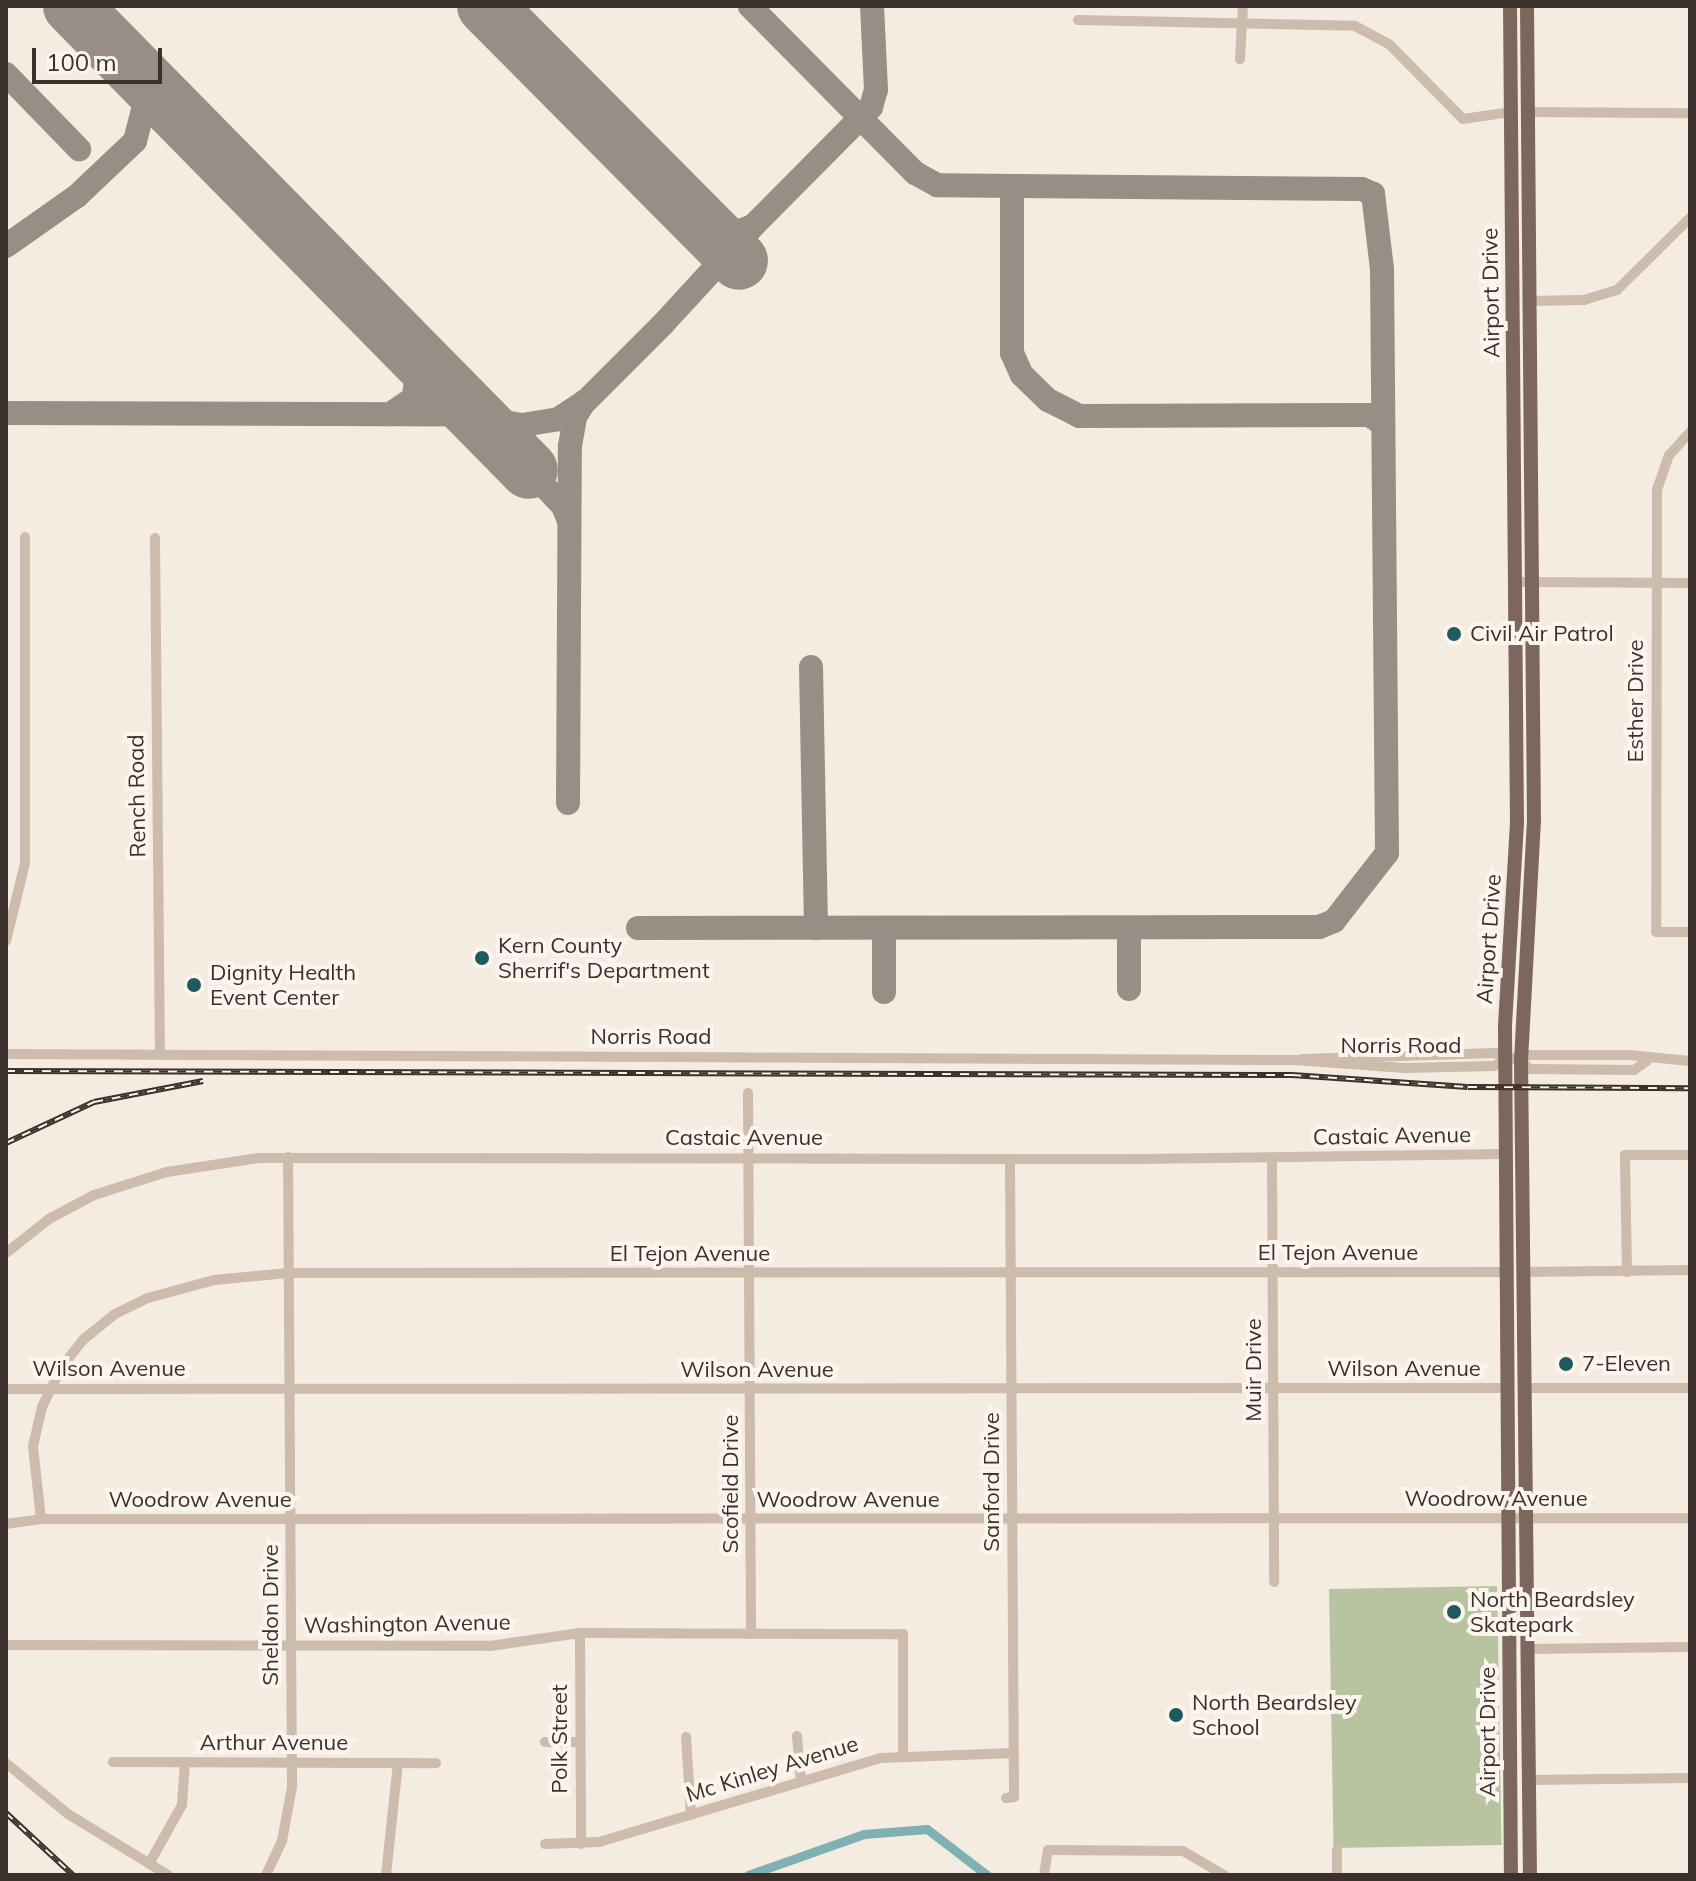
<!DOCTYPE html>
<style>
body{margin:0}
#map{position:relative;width:1696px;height:1881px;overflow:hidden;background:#f4ebe1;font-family:Mulish,sans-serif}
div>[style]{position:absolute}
.green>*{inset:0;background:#b8c4a0;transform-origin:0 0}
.canal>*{height:9px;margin:-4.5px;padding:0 4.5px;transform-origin:4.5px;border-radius:4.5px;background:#7fb0b2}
.taxiway>*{height:24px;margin:-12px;padding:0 12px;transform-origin:12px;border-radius:12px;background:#988e86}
.runway>*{height:58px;margin:-29px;padding:0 29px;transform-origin:29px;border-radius:29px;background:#988e86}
.minor>*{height:10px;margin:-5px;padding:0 5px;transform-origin:5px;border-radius:5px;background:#cdbbac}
.major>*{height:14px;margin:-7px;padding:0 7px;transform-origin:7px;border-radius:7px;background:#7d675c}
.rail>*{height:6px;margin-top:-3px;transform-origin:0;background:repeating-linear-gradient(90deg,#fbf5ee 0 9px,#3b302b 0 18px);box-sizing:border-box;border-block:2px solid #3b302b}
.dots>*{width:22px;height:22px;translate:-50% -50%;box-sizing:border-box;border:4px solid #fbf5ee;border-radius:50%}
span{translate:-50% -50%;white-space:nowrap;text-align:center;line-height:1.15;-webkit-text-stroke:8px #fbf5ee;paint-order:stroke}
.street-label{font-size:22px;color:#3b302b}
.poi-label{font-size:22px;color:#3b302b}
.left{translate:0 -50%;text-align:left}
.frame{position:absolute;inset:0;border:8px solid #3b302b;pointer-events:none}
.scale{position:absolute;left:32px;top:48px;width:130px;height:36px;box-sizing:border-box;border:4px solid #3b302b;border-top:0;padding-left:10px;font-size:24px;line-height:28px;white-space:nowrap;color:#3b302b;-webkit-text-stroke:6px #fbf5ee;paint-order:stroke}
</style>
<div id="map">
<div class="green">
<div style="left:1497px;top:1586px;width:259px;height:168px;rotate:89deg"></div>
</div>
<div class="canal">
<div style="left:748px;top:1875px;width:123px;rotate:-19.5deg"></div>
<div style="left:864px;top:1834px;width:63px;rotate:-4.5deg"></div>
<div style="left:927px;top:1829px;width:76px;rotate:37.5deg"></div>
</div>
<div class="taxiway">
<div style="left:6px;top:74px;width:105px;rotate:45.8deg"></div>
<div style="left:1012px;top:187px;width:166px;rotate:90deg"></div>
<div style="left:1012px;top:353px;width:24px;rotate:66deg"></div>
<div style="left:1022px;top:375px;width:36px;rotate:44deg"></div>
<div style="left:1048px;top:400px;width:35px;rotate:27deg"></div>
<div style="left:1079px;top:416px;width:290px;rotate:-0.2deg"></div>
<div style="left:1369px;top:415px;width:17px;rotate:33deg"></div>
<div style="left:753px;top:226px;width:168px;rotate:-45.2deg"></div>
<div style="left:871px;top:107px;width:18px;rotate:-74deg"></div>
<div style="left:876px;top:90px;width:84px;rotate:-92.7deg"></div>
<div style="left:6px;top:246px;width:87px;rotate:-35.2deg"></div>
<div style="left:77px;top:196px;width:80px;rotate:-43.5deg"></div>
<div style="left:135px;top:141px;width:40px;rotate:-75.6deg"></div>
<div style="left:145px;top:102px;width:42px;rotate:-115.3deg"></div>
<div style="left:351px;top:291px;width:99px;rotate:47.5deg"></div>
<div style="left:418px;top:364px;width:34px;rotate:97deg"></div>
<div style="left:414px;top:398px;width:29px;rotate:146deg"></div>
<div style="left:413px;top:349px;width:99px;rotate:42.5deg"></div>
<div style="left:6px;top:413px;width:459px;rotate:0.2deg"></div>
<div style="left:465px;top:415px;width:58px;rotate:10deg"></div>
<div style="left:522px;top:425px;width:36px;rotate:-9deg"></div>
<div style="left:558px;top:419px;width:33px;rotate:-33deg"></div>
<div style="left:586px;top:401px;width:109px;rotate:-45deg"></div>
<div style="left:663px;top:324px;width:133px;rotate:-47.4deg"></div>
<div style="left:753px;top:226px;width:19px;rotate:159deg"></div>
<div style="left:735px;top:233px;width:21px;rotate:-172deg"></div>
<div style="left:714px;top:230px;width:67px;rotate:-136.8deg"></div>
<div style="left:529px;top:470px;width:50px;rotate:46.6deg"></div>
<div style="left:563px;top:506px;width:16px;rotate:68deg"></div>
<div style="left:811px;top:667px;width:261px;rotate:88.9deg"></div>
<div style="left:568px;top:803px;width:357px;rotate:-89.7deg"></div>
<div style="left:570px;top:446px;width:29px;rotate:-80deg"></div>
<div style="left:575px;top:417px;width:19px;rotate:-58deg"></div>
<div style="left:638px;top:928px;width:681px;rotate:-0.08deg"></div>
<div style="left:1319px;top:927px;width:16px;rotate:-22deg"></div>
<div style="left:1334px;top:921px;width:86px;rotate:-52.1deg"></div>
<div style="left:1387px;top:853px;width:584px;rotate:-90.49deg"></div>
<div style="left:1382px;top:269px;width:76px;rotate:-96.8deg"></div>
<div style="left:1373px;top:194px;width:12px;rotate:-156deg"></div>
<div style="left:1362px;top:189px;width:425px;rotate:-179.5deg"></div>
<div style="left:937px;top:185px;width:25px;rotate:-151deg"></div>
<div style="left:915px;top:173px;width:235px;rotate:-134.7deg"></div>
<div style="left:884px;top:928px;width:64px;rotate:90deg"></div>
<div style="left:1129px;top:989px;width:61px;rotate:-90deg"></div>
</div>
<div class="runway">
<div style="left:72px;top:6px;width:651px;rotate:45.44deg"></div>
<div style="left:486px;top:6px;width:359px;rotate:45.2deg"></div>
</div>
<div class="minor">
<div style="left:1078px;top:20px;width:277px;rotate:1.2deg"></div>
<div style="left:1355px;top:26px;width:38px;rotate:28deg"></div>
<div style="left:1389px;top:44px;width:105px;rotate:45.4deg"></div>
<div style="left:1463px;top:119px;width:49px;rotate:-8.3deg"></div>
<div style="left:1240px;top:59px;width:53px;rotate:-86.8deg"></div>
<div style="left:1527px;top:112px;width:163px;rotate:0.4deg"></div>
<div style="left:1529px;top:301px;width:55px;rotate:-1deg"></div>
<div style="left:1584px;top:300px;width:34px;rotate:-17deg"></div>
<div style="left:1617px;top:290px;width:103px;rotate:-44.6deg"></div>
<div style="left:1690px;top:432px;width:31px;rotate:132deg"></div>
<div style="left:1669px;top:455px;width:37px;rotate:109deg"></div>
<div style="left:1657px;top:490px;width:442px;rotate:90.1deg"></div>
<div style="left:1656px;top:932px;width:34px"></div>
<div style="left:155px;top:538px;width:517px;rotate:89.45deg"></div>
<div style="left:1516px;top:582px;width:174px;rotate:0.3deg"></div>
<div style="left:6px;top:941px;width:80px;rotate:-76.3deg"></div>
<div style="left:25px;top:863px;width:326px;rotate:-90deg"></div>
<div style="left:6px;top:1054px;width:1290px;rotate:0.27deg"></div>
<div style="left:1296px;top:1060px;width:108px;rotate:4.2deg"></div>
<div style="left:1404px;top:1068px;width:90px;rotate:-1.3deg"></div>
<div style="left:1494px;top:1066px;width:13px;rotate:-29deg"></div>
<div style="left:1302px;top:1059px;width:194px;rotate:-1.8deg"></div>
<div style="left:1496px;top:1053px;width:11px;rotate:38deg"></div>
<div style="left:1505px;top:1060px;width:26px;rotate:-11deg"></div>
<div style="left:1531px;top:1055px;width:98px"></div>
<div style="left:1629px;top:1055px;width:61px;rotate:5.6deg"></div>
<div style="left:1521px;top:1060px;width:12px;rotate:48deg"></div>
<div style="left:1529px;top:1069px;width:105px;rotate:0.5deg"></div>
<div style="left:1634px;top:1070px;width:16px;rotate:-35deg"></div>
<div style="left:748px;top:1093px;width:541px;rotate:89.68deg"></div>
<div style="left:1272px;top:1158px;width:424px;rotate:89.7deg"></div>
<div style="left:6px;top:1253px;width:55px;rotate:-38.3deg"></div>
<div style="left:49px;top:1219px;width:51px;rotate:-28.1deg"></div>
<div style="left:94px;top:1195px;width:77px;rotate:-17.5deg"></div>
<div style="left:167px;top:1172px;width:93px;rotate:-8.7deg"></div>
<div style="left:259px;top:1158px;width:881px;rotate:0.07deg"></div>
<div style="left:1140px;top:1159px;width:365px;rotate:-0.8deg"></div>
<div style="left:1525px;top:1272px;width:165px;rotate:-0.7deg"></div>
<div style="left:1627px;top:1272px;width:117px;rotate:-91deg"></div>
<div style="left:1625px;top:1155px;width:65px"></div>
<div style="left:1525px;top:1388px;width:165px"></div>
<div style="left:6px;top:1389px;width:1501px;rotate:-0.04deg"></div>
<div style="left:41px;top:1519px;width:73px;rotate:-96.3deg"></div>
<div style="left:33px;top:1446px;width:40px;rotate:-77deg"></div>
<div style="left:42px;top:1407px;width:43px;rotate:-64deg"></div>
<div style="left:61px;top:1368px;width:37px;rotate:-52deg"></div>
<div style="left:84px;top:1339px;width:40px;rotate:-39deg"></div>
<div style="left:115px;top:1314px;width:37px;rotate:-26deg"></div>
<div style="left:148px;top:1298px;width:68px;rotate:-15.3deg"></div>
<div style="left:214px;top:1280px;width:74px;rotate:-5.4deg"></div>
<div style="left:288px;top:1273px;width:1218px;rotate:-0.05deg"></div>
<div style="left:6px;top:1524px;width:35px;rotate:-8deg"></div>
<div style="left:41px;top:1519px;width:1649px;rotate:-0.03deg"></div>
<div style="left:580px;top:1633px;width:211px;rotate:89.7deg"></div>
<div style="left:6px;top:1645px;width:484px;rotate:0.1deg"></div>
<div style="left:490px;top:1646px;width:91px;rotate:-8.2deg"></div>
<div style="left:580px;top:1633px;width:323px;rotate:0.2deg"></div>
<div style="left:903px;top:1634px;width:121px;rotate:90deg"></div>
<div style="left:1527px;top:1649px;width:163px;rotate:-0.7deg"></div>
<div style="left:797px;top:1736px;width:45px;rotate:84.9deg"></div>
<div style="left:686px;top:1737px;width:78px;rotate:86.3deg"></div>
<div style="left:545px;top:1742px;width:35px"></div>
<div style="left:113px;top:1762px;width:323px;rotate:0.2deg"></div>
<div style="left:6px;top:1763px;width:80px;rotate:39.4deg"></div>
<div style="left:68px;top:1814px;width:117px;rotate:31.4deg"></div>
<div style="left:1529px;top:1780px;width:161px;rotate:-0.7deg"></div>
<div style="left:1006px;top:1798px;width:8px;rotate:-7deg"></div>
<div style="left:1014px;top:1797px;width:638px;rotate:-90.36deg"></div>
<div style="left:545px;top:1844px;width:54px;rotate:-2.1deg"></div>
<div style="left:599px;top:1842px;width:293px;rotate:-16.6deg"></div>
<div style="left:880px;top:1758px;width:134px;rotate:-2.1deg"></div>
<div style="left:1337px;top:1850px;width:25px;rotate:90deg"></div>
<div style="left:149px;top:1864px;width:68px;rotate:-60.8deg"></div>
<div style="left:182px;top:1805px;width:43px;rotate:-86deg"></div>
<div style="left:266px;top:1875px;width:38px;rotate:-65deg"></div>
<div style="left:282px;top:1841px;width:55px;rotate:-79.5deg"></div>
<div style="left:292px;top:1787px;width:630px;rotate:-90.36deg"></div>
<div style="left:386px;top:1875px;width:113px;rotate:-83.9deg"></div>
<div style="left:1044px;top:1875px;width:25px;rotate:-81deg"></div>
<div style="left:1048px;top:1850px;width:135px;rotate:0.4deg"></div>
<div style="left:1183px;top:1851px;width:48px;rotate:30.3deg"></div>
</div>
<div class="major">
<div style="left:1510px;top:6px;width:817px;rotate:89.51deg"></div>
<div style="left:1517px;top:823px;width:203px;rotate:93.4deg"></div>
<div style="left:1505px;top:1026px;width:849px;rotate:89.6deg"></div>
<div style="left:1527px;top:6px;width:814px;rotate:89.51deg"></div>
<div style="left:1534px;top:820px;width:240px;rotate:93.1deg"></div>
<div style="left:1521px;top:1060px;width:815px;rotate:89.37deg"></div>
</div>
<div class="rail">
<div style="left:6px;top:1071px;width:1286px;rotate:0.18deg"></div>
<div style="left:1292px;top:1075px;width:176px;rotate:3.9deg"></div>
<div style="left:1468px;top:1087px;width:222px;rotate:0.3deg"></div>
<div style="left:6px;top:1143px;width:97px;rotate:-25deg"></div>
<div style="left:94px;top:1102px;width:111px;rotate:-10.9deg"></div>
<div style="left:6px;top:1813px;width:91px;rotate:42.8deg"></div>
</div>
<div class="dots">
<div style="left:1454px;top:634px;background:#1f5a5e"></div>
<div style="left:482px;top:958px;background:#1f5a5e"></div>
<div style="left:194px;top:985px;background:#1f5a5e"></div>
<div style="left:1566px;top:1364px;background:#1f5a5e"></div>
<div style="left:1454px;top:1612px;background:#1f5a5e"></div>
<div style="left:1176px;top:1715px;background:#1f5a5e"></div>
</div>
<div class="street-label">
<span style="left:1491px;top:293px;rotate:-91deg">Airport Drive</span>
<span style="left:1636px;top:701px;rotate:-90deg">Esther Drive</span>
<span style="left:137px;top:796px;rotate:-91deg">Rench Road</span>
<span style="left:1489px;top:939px;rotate:-86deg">Airport Drive</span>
<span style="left:651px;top:1037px">Norris Road</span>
<span style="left:1401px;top:1046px">Norris Road</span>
<span style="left:1392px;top:1136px;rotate:-1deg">Castaic Avenue</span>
<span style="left:744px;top:1138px">Castaic Avenue</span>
<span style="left:1338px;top:1253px">El Tejon Avenue</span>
<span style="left:690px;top:1254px">El Tejon Avenue</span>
<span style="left:109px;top:1369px">Wilson Avenue</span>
<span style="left:1404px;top:1369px">Wilson Avenue</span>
<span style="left:757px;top:1370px">Wilson Avenue</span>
<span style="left:1254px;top:1370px;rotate:-90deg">Muir Drive</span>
<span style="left:992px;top:1482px;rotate:-90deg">Sanford Drive</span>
<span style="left:731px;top:1484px;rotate:-90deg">Scofield Drive</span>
<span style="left:1496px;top:1499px">Woodrow Avenue</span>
<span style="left:200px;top:1500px">Woodrow Avenue</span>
<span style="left:848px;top:1500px">Woodrow Avenue</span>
<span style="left:271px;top:1615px;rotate:-90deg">Sheldon Drive</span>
<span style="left:407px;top:1624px;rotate:-1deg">Washington Avenue</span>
<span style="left:1488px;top:1732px;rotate:-90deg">Airport Drive</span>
<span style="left:560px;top:1739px;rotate:-90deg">Polk Street</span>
<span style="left:274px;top:1743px">Arthur Avenue</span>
<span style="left:772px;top:1769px;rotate:-17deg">Mc Kinley Avenue</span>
</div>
<div class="poi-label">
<span class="left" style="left:1470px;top:634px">Civil Air Patrol</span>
<span class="left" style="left:498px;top:958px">Kern County<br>Sherrif's Department</span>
<span class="left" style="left:210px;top:985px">Dignity Health<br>Event Center</span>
<span class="left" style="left:1582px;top:1364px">7-Eleven</span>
<span class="left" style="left:1470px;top:1612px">North Beardsley<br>Skatepark</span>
<span class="left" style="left:1192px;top:1715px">North Beardsley<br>School</span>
</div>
<div class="frame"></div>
<div class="scale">100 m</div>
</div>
